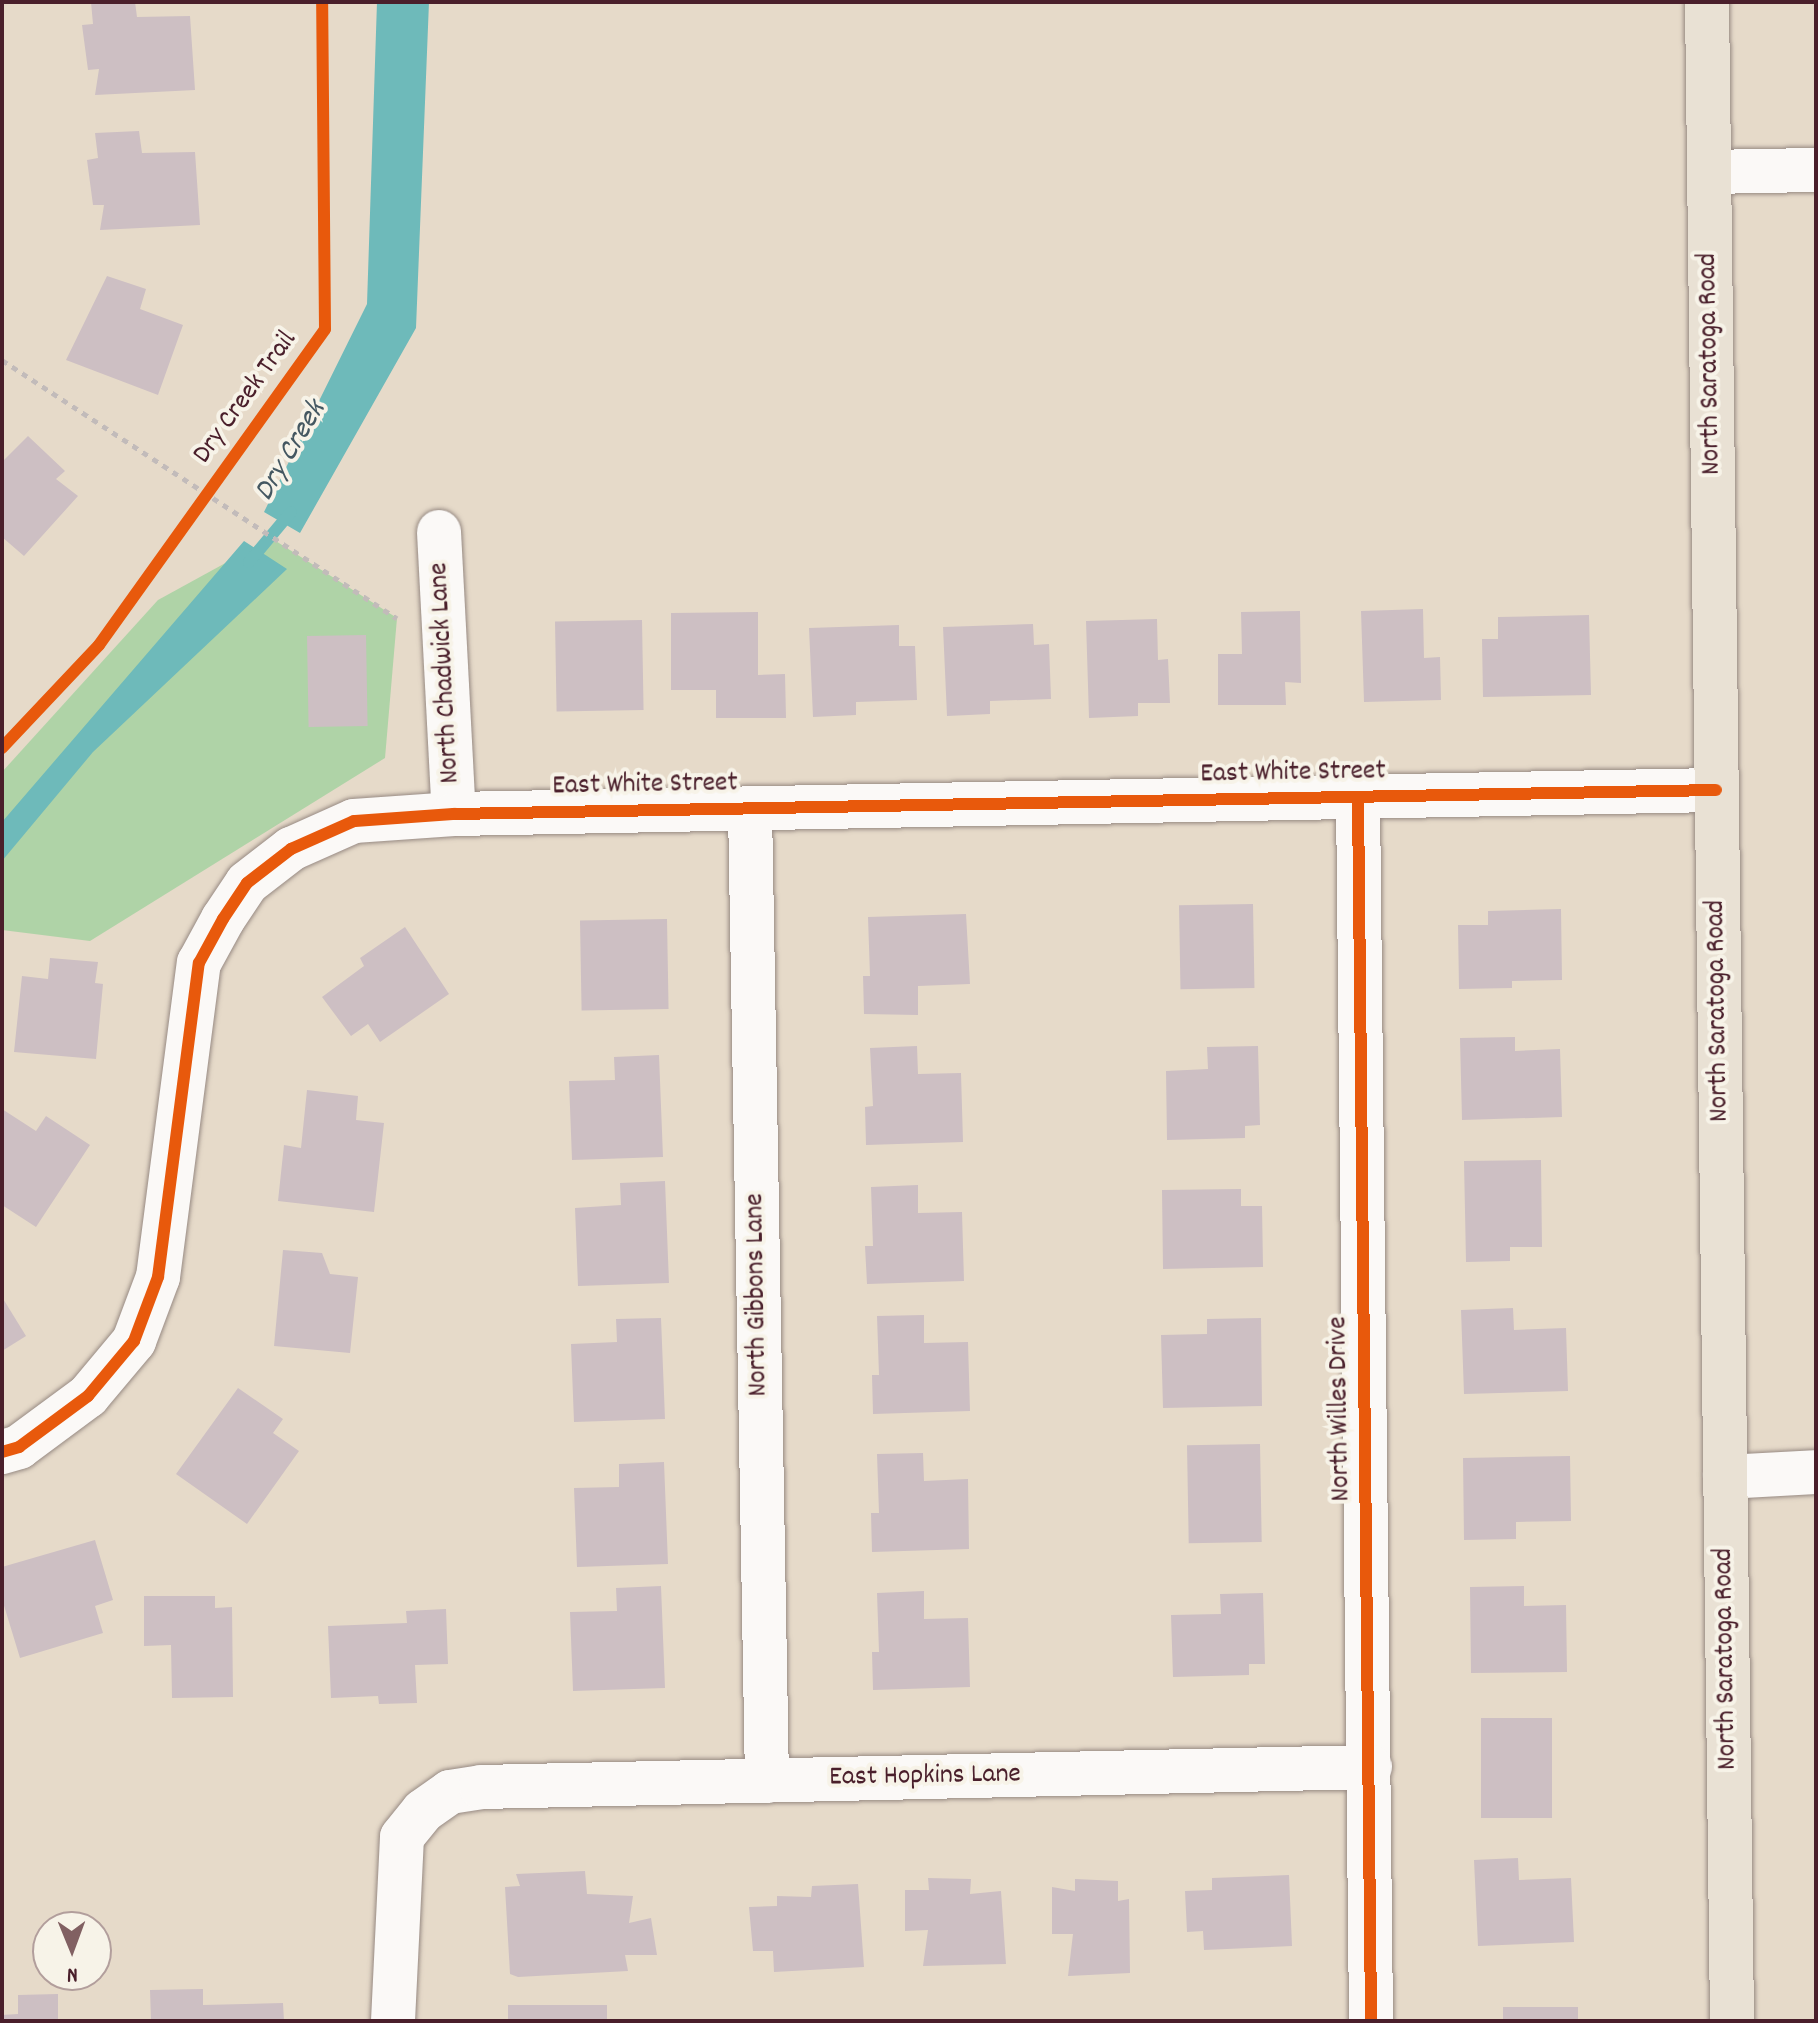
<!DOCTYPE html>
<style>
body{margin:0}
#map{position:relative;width:1818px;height:2023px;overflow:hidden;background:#e6dac9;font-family:Dekko,sans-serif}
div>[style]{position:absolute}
.green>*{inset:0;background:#afd3a7}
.water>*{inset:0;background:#6ebaba}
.stream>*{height:12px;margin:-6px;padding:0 6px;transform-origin:6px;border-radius:6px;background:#6ebaba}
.building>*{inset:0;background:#cdbfc3;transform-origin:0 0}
.path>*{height:5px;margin-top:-2.5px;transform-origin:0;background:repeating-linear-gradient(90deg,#c2bbba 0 6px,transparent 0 12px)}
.roads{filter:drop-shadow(0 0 2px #978a83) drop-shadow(0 0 2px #978a83)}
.minor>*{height:44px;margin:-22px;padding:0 22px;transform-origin:22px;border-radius:22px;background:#fbf9f7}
.major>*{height:44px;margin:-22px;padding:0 22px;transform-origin:22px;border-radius:22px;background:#e9e1d4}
.cycleway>*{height:12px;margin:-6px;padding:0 6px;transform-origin:6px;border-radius:6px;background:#e8590c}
span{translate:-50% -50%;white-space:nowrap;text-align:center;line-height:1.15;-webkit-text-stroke:8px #f7f3e8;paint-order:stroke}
.street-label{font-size:28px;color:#4a1f2b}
.water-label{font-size:30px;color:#445761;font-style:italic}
.frame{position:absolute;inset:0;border:4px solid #4a1f2b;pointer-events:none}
.north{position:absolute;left:32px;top:1911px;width:80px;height:80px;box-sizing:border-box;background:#f7f3e8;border:2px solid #b29e9c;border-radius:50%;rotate:179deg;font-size:22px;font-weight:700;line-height:32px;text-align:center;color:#4a1f2b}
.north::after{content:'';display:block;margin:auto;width:28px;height:36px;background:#816062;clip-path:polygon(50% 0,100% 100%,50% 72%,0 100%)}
</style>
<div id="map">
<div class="green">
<div style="clip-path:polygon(271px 538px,397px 618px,385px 758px,90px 941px,2px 930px,2px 772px,158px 600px)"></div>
</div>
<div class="water">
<div style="clip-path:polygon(377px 2px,429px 2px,416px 328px,300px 533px,264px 512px,367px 304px)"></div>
<div style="clip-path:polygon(244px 541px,287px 569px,93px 752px,2px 861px,2px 822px)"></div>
</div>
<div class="stream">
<div style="left:249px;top:562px;width:65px;rotate:-50deg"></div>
</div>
<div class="building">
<div style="clip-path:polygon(91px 2px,135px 2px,137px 17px,190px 16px,195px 90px,95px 95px,99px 69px,88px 70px,82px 25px,93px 24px)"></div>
<div style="clip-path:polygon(139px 131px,142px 153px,195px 152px,200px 225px,100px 230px,104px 205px,93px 205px,87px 160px,98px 158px,95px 133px)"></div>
<div style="clip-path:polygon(107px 276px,146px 289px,140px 309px,183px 325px,158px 395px,66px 360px)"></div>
<div style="clip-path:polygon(28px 436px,65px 471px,56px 479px,78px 496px,24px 556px,2px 537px,2px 462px)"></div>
<div style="clip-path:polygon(1423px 609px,1424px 658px,1440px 657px,1441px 700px,1364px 702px,1361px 611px)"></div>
<div style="clip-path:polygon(1300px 611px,1301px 683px,1285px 682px,1286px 705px,1218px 705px,1218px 654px,1242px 654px,1241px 612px)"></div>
<div style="clip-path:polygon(758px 612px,758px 675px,785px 674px,786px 718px,716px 718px,716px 690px,671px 690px,671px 613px)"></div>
<div style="clip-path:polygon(1589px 615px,1591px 695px,1483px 697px,1482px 639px,1498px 639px,1498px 617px)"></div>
<div style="clip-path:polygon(1157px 619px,1158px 660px,1168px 659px,1170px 703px,1138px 703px,1138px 716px,1089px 718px,1086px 621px)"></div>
<div style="left:642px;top:620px;width:90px;height:87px;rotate:89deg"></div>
<div style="clip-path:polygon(1033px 624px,1034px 645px,1049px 644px,1051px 699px,990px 701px,990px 714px,947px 716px,943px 627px)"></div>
<div style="clip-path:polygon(899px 625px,899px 646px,915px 646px,917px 700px,856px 702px,856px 715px,813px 717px,809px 628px)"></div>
<div style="left:366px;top:635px;width:91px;height:59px;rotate:89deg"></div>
<div style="left:1253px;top:904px;width:84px;height:74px;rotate:89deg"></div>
<div style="clip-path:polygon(1561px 909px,1562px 980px,1512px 981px,1512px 988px,1459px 989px,1458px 925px,1488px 925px,1488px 911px)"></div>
<div style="clip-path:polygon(966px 914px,970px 984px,918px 986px,918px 1015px,864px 1014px,863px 976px,870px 976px,868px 917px)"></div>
<div style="left:667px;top:919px;width:90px;height:87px;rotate:89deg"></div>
<div style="clip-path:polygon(405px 927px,449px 994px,380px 1042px,368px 1024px,351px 1036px,322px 997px,364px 966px,360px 958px)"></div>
<div style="clip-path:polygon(50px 958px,98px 962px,95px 983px,103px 984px,96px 1059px,14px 1052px,22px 976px,48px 979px)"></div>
<div style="clip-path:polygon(1515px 1037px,1515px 1051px,1560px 1049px,1562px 1117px,1462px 1120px,1460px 1038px)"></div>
<div style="clip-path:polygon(917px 1046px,918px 1074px,961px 1073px,963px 1142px,866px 1145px,865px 1107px,873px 1106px,870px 1048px)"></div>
<div style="clip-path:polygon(1258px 1046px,1260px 1125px,1245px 1126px,1245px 1138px,1167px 1140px,1166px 1071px,1208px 1069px,1207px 1047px)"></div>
<div style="clip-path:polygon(659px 1055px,663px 1157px,572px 1160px,569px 1081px,615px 1080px,614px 1057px)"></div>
<div style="clip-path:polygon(307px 1090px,358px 1096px,356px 1120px,384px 1123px,374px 1212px,278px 1201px,284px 1145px,301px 1148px)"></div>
<div style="clip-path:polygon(2px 1109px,36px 1131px,46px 1116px,90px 1145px,36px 1227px,2px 1205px)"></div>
<div style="clip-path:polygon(1541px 1160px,1542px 1247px,1510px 1247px,1510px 1261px,1466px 1262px,1464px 1161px)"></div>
<div style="clip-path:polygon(665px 1181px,669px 1283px,578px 1286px,575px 1208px,621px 1205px,620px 1183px)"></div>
<div style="clip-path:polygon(918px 1185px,918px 1213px,962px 1212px,964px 1281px,867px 1284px,865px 1246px,873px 1246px,871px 1187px)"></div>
<div style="clip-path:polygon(1241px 1189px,1241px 1206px,1262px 1206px,1263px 1267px,1163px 1269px,1162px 1190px)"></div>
<div style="clip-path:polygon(283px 1250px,322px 1253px,330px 1274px,358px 1277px,350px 1353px,274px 1346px)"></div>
<div style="clip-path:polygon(2px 1297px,26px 1336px,2px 1351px)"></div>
<div style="clip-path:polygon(1513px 1308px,1514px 1330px,1566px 1328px,1568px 1391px,1464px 1394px,1461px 1310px)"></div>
<div style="clip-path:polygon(924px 1315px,924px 1343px,968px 1342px,970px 1411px,873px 1414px,872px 1375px,879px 1375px,877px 1316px)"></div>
<div style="clip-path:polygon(661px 1318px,665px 1419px,574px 1422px,571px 1344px,617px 1342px,616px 1319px)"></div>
<div style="clip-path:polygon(1261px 1318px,1262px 1406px,1163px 1408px,1161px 1335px,1207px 1334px,1207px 1319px)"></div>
<div style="clip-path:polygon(238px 1388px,283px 1419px,273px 1433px,299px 1451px,247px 1524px,176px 1474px)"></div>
<div style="left:1260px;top:1444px;width:98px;height:73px;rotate:89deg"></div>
<div style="clip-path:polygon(923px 1453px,924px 1481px,968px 1479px,969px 1549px,872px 1552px,871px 1513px,879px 1513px,877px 1454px)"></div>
<div style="clip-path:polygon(1570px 1456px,1571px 1521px,1516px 1522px,1516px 1539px,1464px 1540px,1463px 1458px)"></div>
<div style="clip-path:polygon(664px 1462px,668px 1564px,577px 1567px,574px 1488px,619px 1487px,619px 1464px)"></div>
<div style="clip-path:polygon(95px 1540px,113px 1600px,95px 1606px,103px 1633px,20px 1658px,2px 1599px,2px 1567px)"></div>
<div style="clip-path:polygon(661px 1586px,665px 1688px,573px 1691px,570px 1612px,617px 1611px,616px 1588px)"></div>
<div style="clip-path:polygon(1524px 1586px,1524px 1606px,1566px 1605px,1567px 1672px,1471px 1673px,1470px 1587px)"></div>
<div style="clip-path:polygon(924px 1591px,924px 1619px,968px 1618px,970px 1687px,873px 1690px,872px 1652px,879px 1652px,877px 1593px)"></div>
<div style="clip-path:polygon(1263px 1593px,1265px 1664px,1249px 1664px,1249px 1675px,1173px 1677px,1171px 1615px,1221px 1614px,1220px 1594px)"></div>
<div style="clip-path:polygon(144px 1596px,215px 1596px,215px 1608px,232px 1607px,233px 1697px,172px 1698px,171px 1645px,144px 1646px)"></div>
<div style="clip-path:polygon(446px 1609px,448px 1664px,415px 1665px,417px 1703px,379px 1704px,378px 1696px,331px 1698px,328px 1626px,407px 1623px,406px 1611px)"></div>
<div style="left:1481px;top:1718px;width:71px;height:100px"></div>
<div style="clip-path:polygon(1518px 1858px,1519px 1880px,1571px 1878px,1574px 1942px,1478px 1946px,1474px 1860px)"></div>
<div style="clip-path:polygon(585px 1871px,587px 1894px,633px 1896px,629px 1923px,651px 1918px,657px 1955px,625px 1955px,628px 1971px,518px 1977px,510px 1974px,505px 1887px,520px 1886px,516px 1874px)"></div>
<div style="clip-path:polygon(1289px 1875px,1292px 1946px,1204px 1950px,1203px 1931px,1187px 1932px,1185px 1891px,1212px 1890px,1212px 1878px)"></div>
<div style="clip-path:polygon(928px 1878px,971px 1879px,970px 1894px,1001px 1891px,1006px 1964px,923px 1966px,928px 1930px,905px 1931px,905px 1890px,929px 1890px)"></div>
<div style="clip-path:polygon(1075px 1879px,1118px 1881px,1118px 1901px,1129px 1899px,1130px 1973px,1068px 1976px,1073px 1934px,1052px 1934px,1052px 1887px,1075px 1891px)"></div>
<div style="clip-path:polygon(858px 1884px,864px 1967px,774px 1972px,773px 1951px,753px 1951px,749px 1907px,777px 1906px,777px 1896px,811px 1897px,812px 1886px)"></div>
<div style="clip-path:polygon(203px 1989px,203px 2005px,283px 2003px,284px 2021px,151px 2021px,150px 1990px)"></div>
<div style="clip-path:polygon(58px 1994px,58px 2021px,2px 2021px,2px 2015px,18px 2014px,18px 1995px)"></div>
<div style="left:607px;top:2005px;width:16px;height:99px;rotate:90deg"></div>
<div style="left:1578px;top:2007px;width:14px;height:75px;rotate:90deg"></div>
</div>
<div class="path">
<div style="left:2px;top:360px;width:472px;rotate:33.2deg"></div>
</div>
<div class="roads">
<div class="minor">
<div style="left:1709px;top:172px;width:107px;rotate:-1.1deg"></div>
<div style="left:439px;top:532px;width:282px;rotate:87deg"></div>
<div style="left:1358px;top:797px;width:1224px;rotate:89.39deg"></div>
<div style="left:750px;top:808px;width:973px;rotate:89deg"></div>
<div style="left:2px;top:1452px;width:18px;rotate:-16deg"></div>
<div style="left:19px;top:1447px;width:86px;rotate:-36.5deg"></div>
<div style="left:88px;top:1396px;width:72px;rotate:-50.1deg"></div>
<div style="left:134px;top:1341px;width:68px;rotate:-69.4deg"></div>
<div style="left:158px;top:1277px;width:317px;rotate:-82.6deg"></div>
<div style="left:199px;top:963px;width:50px;rotate:-61.4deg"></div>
<div style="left:223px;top:919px;width:43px;rotate:-56.3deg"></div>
<div style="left:247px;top:883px;width:56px;rotate:-37.7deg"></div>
<div style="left:291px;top:849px;width:69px;rotate:-24deg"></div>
<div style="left:354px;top:821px;width:100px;rotate:-4deg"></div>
<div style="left:454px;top:814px;width:1262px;rotate:-1.09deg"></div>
<div style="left:1725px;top:1477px;width:91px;rotate:-3.1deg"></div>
<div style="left:393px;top:2021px;width:184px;rotate:-87.2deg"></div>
<div style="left:402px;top:1837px;width:33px;rotate:-51deg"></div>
<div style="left:423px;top:1811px;width:33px;rotate:-35deg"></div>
<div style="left:450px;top:1792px;width:31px;rotate:-9deg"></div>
<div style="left:481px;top:1787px;width:889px;rotate:-1.29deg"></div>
</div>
<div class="major">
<div style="left:1707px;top:2px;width:2019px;rotate:89.29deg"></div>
</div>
</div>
<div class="cycleway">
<div style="left:2px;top:748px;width:141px;rotate:-46.7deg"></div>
<div style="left:99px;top:645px;width:388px;rotate:-54.4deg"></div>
<div style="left:325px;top:329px;width:327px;rotate:-90.5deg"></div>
<div style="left:1358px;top:797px;width:1224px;rotate:89.39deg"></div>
<div style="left:2px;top:1452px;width:18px;rotate:-16deg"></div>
<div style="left:19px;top:1447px;width:86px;rotate:-36.5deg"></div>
<div style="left:88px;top:1396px;width:72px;rotate:-50.1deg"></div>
<div style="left:134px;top:1341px;width:68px;rotate:-69.4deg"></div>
<div style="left:158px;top:1277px;width:317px;rotate:-82.6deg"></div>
<div style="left:199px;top:963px;width:50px;rotate:-61.4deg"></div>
<div style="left:223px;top:919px;width:43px;rotate:-56.3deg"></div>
<div style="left:247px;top:883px;width:56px;rotate:-37.7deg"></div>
<div style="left:291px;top:849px;width:69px;rotate:-24deg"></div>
<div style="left:354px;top:821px;width:100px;rotate:-4deg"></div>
<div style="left:454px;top:814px;width:1262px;rotate:-1.09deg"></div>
</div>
<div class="street-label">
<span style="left:1711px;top:364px;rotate:-91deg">North Saratoga Road</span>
<span style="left:246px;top:398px;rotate:-54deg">Dry Creek Trail</span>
<span style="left:446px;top:673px;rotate:-93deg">North Chadwick Lane</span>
<span style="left:1293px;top:774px;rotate:-1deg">East White Street</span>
<span style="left:645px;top:786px;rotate:-1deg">East White Street</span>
<span style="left:1719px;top:1011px;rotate:-91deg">North Saratoga Road</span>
<span style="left:758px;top:1295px;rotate:-91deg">North Gibbons Lane</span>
<span style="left:1341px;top:1409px;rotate:-91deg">North Willes Drive</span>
<span style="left:1727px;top:1659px;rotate:-91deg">North Saratoga Road</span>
<span style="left:925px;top:1777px;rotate:-1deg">East Hopkins Lane</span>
</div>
<div class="water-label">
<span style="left:292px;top:452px;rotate:-59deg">Dry Creek</span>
</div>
<div class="frame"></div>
<div class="north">N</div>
</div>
